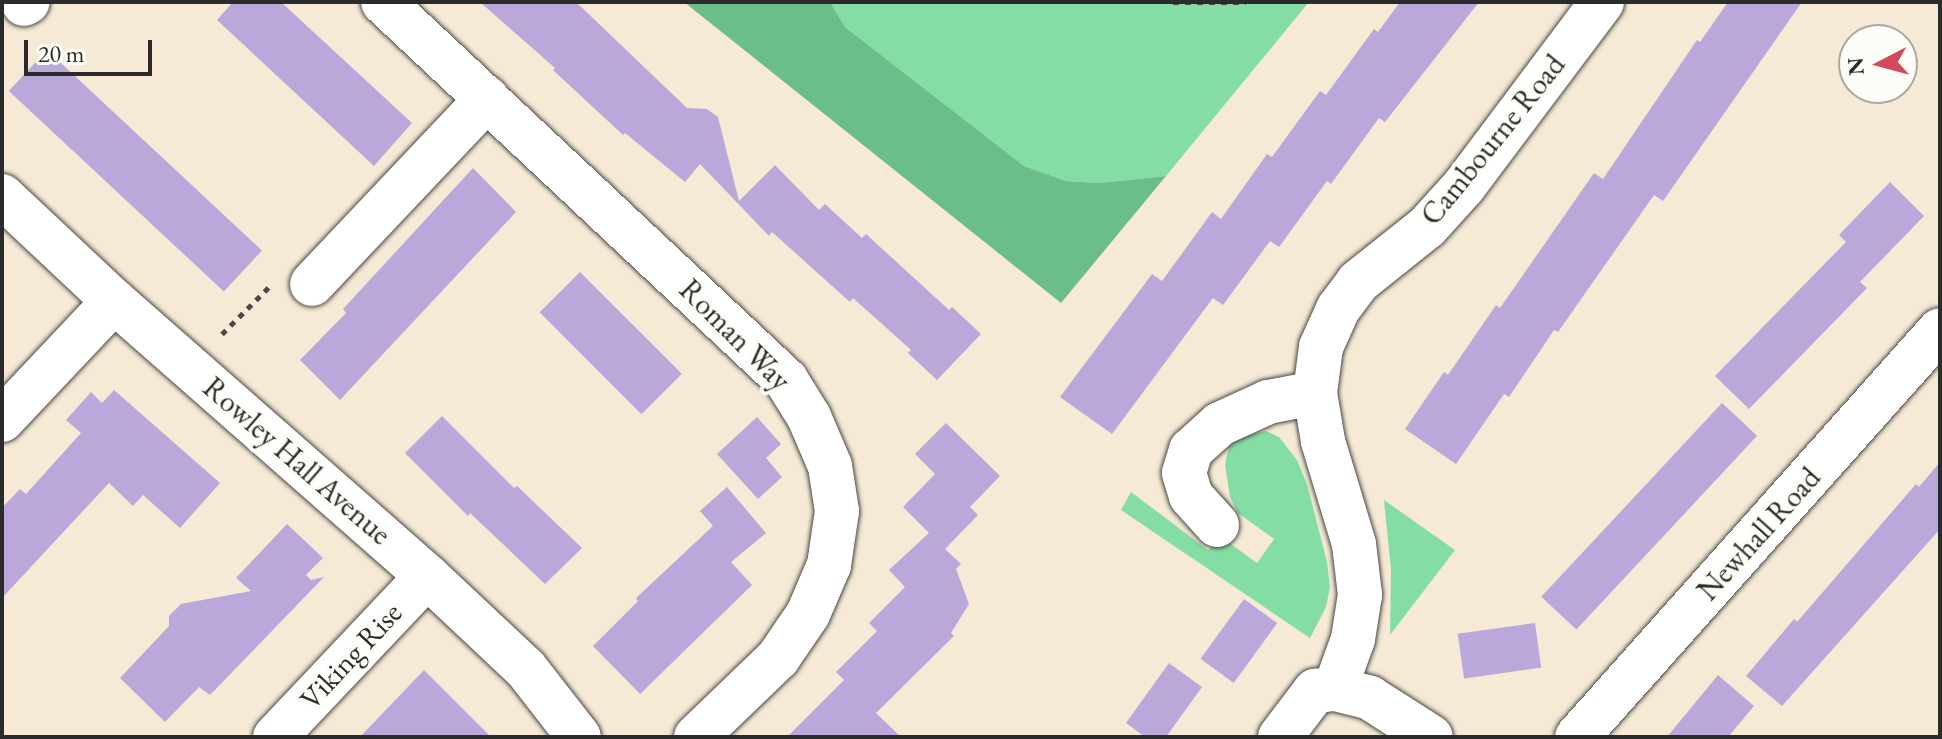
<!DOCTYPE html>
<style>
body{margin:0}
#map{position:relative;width:1942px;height:739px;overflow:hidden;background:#f6e9d5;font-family:"EB Garamond",serif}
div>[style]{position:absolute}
.green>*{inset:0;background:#84dea4}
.forest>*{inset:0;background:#6bbd8a}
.building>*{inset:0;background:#baa8da;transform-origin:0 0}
.path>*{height:5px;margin-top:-2.5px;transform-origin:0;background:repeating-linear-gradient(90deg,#494844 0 6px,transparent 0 12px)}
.roads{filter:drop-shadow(0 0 2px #494844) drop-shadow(0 0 2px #494844)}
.minor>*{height:44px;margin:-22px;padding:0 22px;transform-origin:22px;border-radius:22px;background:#fff}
span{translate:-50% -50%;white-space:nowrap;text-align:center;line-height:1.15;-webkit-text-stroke:8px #fdfcf7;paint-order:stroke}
.street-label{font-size:30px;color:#2b2b2b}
.frame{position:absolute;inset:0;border:4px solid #2b2b2b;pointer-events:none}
.north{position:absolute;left:1838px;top:24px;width:80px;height:80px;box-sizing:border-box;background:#fdfcf7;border:2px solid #a9a8a5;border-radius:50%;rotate:264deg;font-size:22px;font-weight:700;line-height:32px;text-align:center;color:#2b2b2b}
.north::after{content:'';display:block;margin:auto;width:28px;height:36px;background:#d1495b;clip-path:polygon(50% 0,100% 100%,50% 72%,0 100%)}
.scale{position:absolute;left:24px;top:40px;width:128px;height:36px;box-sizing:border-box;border:4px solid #2b2b2b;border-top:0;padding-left:10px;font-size:24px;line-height:28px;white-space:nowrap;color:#2b2b2b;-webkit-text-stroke:6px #fdfcf7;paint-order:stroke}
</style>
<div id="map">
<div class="green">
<div style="clip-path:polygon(830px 2px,1309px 2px,1166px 176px,1099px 183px,1066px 181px,1024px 166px,845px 27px)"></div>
<div style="clip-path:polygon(1266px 431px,1279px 437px,1297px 460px,1307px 484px,1327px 562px,1330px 587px,1326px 607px,1310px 638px,1121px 510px,1131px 492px,1208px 550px,1221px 537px,1257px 563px,1274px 539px,1238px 513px,1230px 497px,1225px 464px,1229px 447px,1238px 438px)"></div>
<div style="clip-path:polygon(1384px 500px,1455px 550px,1390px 635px,1391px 569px)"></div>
</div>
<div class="forest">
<div style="clip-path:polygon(684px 2px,830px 2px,845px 27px,1024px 166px,1066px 181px,1099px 183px,1166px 176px,1061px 303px)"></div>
</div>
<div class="building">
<div style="clip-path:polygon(233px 2px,281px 2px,412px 123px,374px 166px,217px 20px)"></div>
<div style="clip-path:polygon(480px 2px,576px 2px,687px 108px,707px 109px,718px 117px,739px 201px,775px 165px,819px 210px,825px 204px,862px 238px,866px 234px,949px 310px,952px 307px,981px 334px,937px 380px,908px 353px,911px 350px,853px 298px,850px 302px,772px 232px,769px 236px,700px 164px,685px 182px,625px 133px,623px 135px,553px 70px,555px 68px)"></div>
<div style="clip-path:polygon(1400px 2px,1479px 2px,1385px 122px,1379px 118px,1331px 184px,1327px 181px,1279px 247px,1270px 241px,1223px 305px,1213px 298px,1112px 434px,1060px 397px,1152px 274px,1162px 281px,1212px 212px,1221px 219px,1267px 154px,1272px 157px,1320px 91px,1326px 95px,1374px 29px,1378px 32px)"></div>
<div style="clip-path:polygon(1728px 2px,1802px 2px,1663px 201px,1654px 195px,1558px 332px,1554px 330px,1509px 397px,1504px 394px,1456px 464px,1405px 429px,1444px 372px,1448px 375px,1496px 305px,1500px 308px,1594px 173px,1603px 179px,1697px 40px,1700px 42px)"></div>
<div style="left:47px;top:50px;width:294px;height:56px;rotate:43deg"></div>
<div style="clip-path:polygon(473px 168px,516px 212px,340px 400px,300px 360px,346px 313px,343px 309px)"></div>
<div style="clip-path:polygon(1890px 182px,1924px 216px,1860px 282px,1867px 288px,1749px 409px,1715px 376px,1846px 242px,1839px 235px)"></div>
<div style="left:580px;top:272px;width:144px;height:57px;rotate:45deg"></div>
<div style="clip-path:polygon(114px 390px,220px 483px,180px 528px,143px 495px,133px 506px,109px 483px,2px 598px,2px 508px,20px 489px,26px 494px,81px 433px,66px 420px,91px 392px,102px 403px)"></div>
<div style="left:1722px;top:403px;width:48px;height:265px;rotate:43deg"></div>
<div style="clip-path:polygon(442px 416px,514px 488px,517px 486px,582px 548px,545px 584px,470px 513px,468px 516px,405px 453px)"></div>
<div style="clip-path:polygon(757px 417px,781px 444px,766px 458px,782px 477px,758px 499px,717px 454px)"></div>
<div style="clip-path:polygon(946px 423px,1000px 476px,970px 507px,978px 515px,945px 549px,961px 564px,956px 569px,969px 604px,951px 633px,954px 636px,876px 713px,901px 737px,787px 737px,844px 680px,836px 672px,877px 631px,869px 623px,905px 587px,889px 570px,929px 533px,903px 507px,935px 474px,915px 454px)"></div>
<div style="clip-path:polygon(1940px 462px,1940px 529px,1782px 706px,1746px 676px,1794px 619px,1797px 622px,1916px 484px,1919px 487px)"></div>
<div style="clip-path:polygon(727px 487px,766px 533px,731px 562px,752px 585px,640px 694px,593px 646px,638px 601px,636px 598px,713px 526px,700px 511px)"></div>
<div style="clip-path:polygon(287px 524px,323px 558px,306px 575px,311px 580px,324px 577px,210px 695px,199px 687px,165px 722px,120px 678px,169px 626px,169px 616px,181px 604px,251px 591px,236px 578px)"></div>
<div style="left:1244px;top:599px;width:41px;height:74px;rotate:36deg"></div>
<div style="left:1535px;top:623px;width:45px;height:78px;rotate:82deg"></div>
<div style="clip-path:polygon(1169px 663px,1202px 687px,1166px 737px,1145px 737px,1126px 723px)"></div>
<div style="clip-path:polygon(424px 670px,491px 737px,360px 737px)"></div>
<div style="clip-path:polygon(1718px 675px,1754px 706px,1728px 737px,1667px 737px)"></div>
</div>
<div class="path">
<div style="left:1173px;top:2px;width:73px"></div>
<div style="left:222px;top:334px;width:66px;rotate:-45deg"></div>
</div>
<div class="roads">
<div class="minor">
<div style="left:383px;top:2px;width:553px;rotate:43.17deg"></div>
<div style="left:786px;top:380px;width:44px;rotate:58.1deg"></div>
<div style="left:809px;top:417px;width:53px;rotate:66.8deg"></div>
<div style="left:830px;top:466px;width:46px;rotate:81.2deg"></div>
<div style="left:837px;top:511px;width:55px;rotate:98.4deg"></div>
<div style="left:829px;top:565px;width:53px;rotate:113.2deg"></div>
<div style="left:808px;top:614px;width:53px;rotate:124.3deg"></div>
<div style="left:778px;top:658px;width:114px;rotate:136.1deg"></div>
<div style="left:24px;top:4px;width:4px;rotate:-27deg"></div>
<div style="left:2px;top:196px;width:154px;rotate:43.2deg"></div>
<div style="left:114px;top:301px;width:417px;rotate:41.3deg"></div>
<div style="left:427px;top:576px;width:136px;rotate:43.2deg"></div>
<div style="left:526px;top:669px;width:86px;rotate:52.1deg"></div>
<div style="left:312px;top:284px;width:255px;rotate:-46.6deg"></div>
<div style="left:2px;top:420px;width:163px;rotate:-46.7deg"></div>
<div style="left:1217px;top:525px;width:39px;rotate:-132deg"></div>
<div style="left:1191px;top:496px;width:24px;rotate:-107deg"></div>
<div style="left:1184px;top:473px;width:24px;rotate:-73deg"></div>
<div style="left:1191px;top:450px;width:39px;rotate:-42deg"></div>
<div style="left:1220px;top:424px;width:53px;rotate:-24.6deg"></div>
<div style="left:1268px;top:402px;width:48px;rotate:-10.8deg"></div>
<div style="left:1335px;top:689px;width:53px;rotate:-70.2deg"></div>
<div style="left:1353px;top:639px;width:45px;rotate:-81deg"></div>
<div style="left:1360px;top:595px;width:51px;rotate:-96.7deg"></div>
<div style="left:1354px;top:544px;width:108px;rotate:-106.8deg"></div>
<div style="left:1323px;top:441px;width:49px;rotate:-99.5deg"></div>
<div style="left:1315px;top:393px;width:46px;rotate:-82.6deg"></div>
<div style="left:1321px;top:347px;width:42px;rotate:-65.9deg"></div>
<div style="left:1338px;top:309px;width:34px;rotate:-53deg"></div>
<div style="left:1358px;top:282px;width:88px;rotate:-38.6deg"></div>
<div style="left:1427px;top:227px;width:55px;rotate:-47.9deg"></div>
<div style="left:1464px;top:186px;width:230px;rotate:-53.1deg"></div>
<div style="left:275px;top:737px;width:221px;rotate:-46.6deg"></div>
<div style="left:1280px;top:737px;width:58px;rotate:-52.7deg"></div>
<div style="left:1315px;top:691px;width:20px;rotate:-6deg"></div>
<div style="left:1335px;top:689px;width:36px;rotate:14deg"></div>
<div style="left:1370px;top:698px;width:72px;rotate:32.6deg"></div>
<div style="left:1577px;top:737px;width:545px;rotate:-48.27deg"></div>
</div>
</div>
<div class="street-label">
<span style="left:1493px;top:140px;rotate:-51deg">Cambourne Road</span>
<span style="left:735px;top:335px;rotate:45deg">Roman Way</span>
<span style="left:297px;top:461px;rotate:41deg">Rowley Hall Avenue</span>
<span style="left:1759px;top:534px;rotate:-48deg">Newhall Road</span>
<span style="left:351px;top:656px;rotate:-47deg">Viking Rise</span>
</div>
<div class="frame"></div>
<div class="north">N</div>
<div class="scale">20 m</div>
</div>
